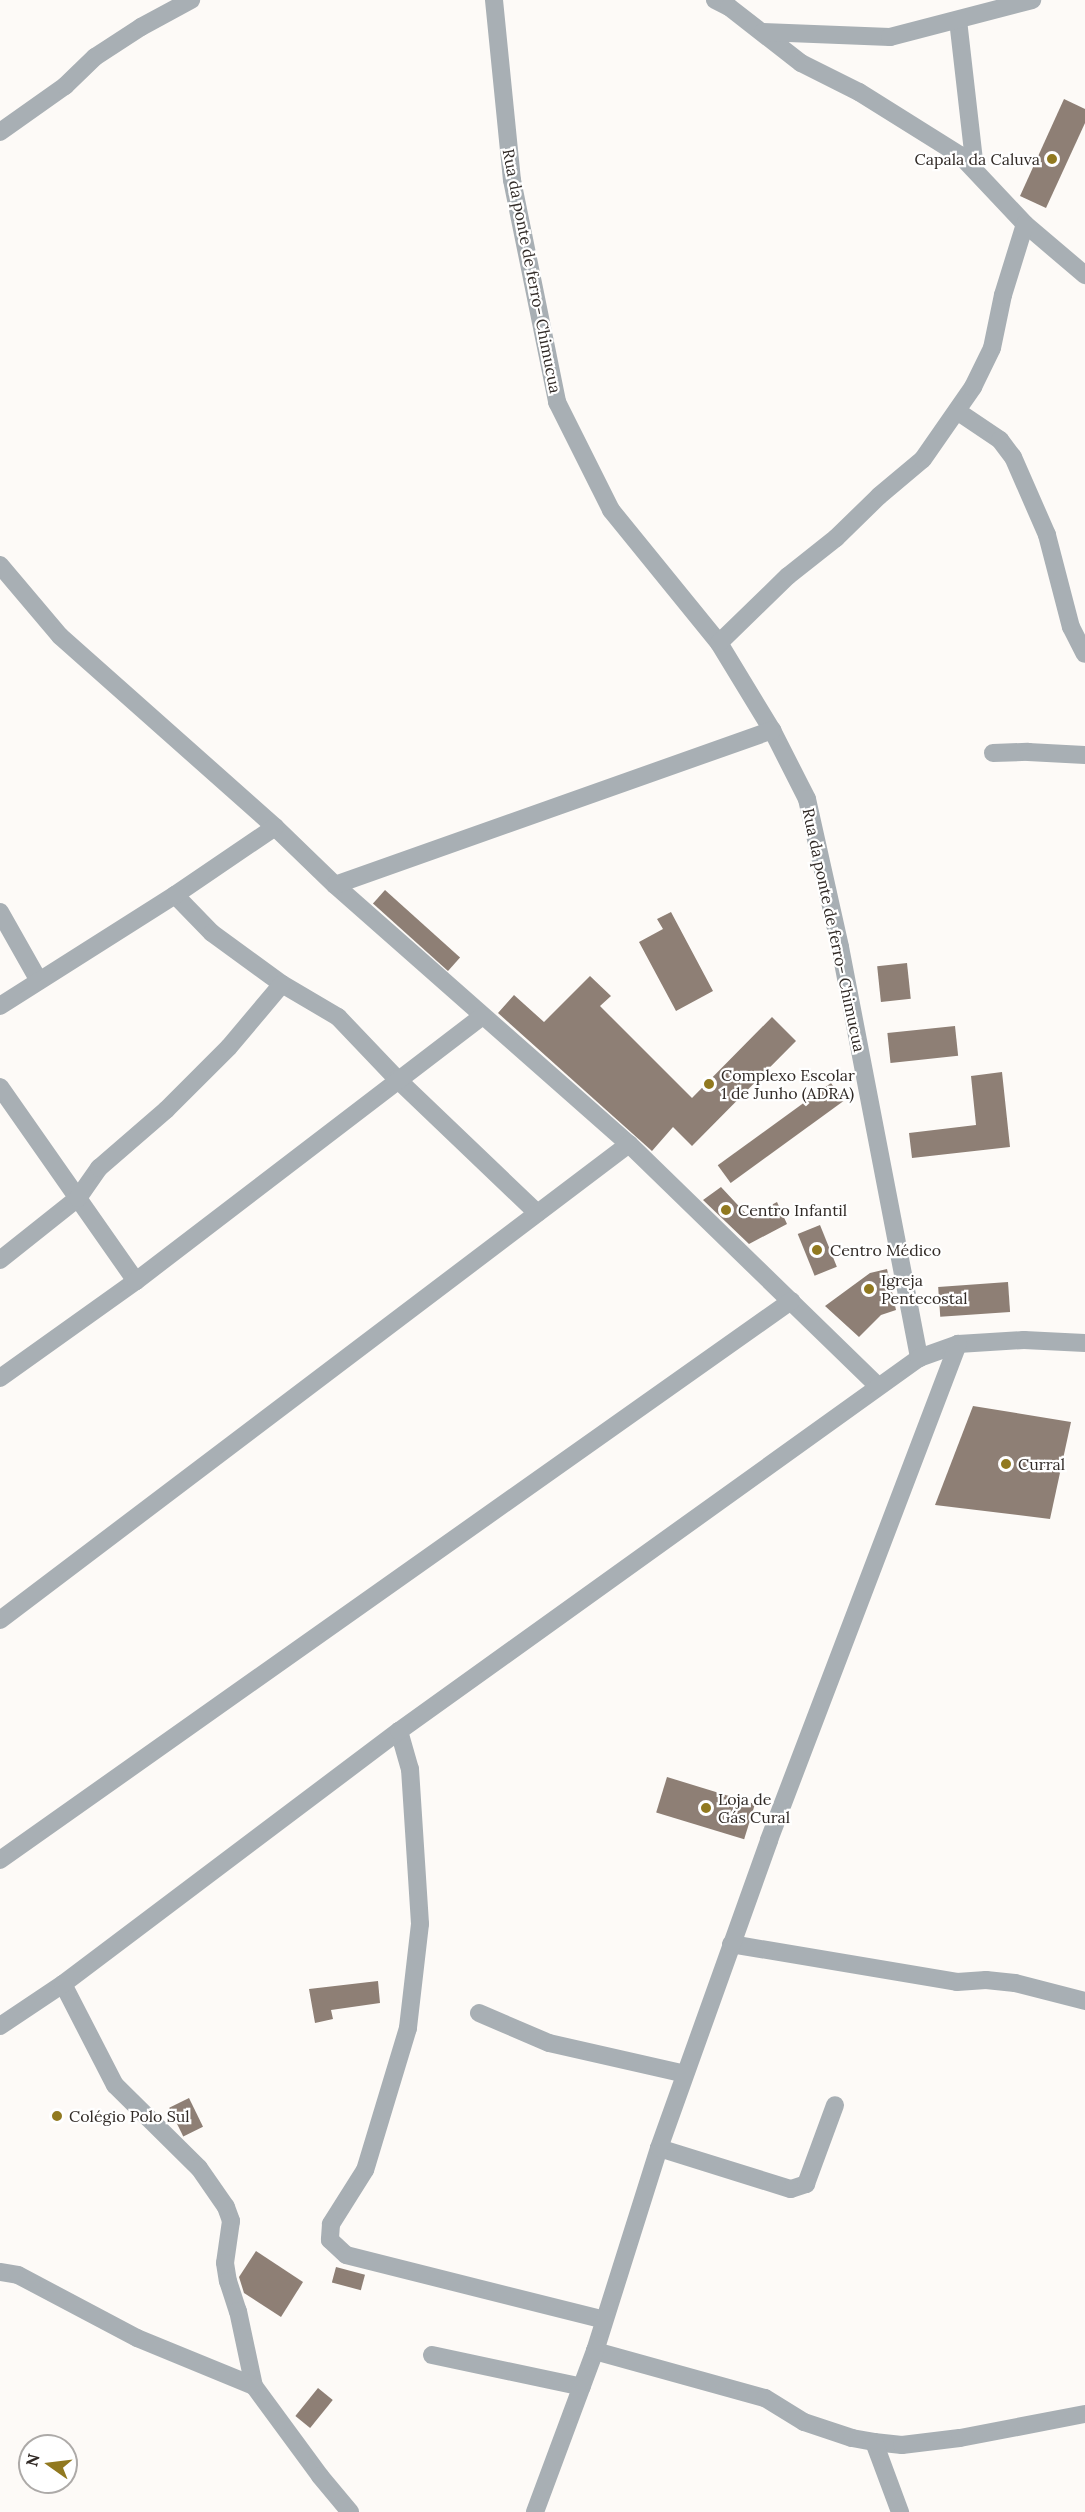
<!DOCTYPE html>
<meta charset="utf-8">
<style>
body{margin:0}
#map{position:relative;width:1085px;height:2512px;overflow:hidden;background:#fdfaf7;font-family:Lora,serif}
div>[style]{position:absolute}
.building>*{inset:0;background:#8e7f75;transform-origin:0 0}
.minor>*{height:18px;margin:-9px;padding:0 9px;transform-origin:9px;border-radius:9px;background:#a8afb4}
.dots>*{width:16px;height:16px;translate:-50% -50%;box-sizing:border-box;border:3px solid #fff;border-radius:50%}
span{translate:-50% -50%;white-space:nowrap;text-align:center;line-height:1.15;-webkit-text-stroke:4.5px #fff;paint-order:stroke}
.poi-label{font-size:16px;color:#312a26}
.right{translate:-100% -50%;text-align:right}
.left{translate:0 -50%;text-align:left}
.street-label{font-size:16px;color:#312a26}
.north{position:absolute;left:18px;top:2434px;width:60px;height:60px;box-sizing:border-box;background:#fff;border:2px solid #adaaa8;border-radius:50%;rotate:284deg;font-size:16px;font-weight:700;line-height:24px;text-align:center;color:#312a26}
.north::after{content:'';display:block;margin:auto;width:21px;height:27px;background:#917920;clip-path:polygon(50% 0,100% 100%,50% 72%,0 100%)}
</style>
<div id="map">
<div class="building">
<div style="clip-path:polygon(1064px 99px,1085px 109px,1085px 123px,1046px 208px,1020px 196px)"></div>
<div style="left:385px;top:890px;width:101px;height:18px;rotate:42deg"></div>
<div style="clip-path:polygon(671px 912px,713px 991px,676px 1011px,639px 942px,663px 929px,657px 919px)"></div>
<div style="left:907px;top:963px;width:36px;height:30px;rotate:84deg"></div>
<div style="clip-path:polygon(590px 976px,611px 996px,600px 1006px,692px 1098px,772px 1017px,796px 1041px,692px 1146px,673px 1127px,652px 1151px,498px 1013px,514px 995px,544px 1022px)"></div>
<div style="left:955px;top:1026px;width:30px;height:68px;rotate:84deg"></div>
<div style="clip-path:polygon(1002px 1072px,1010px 1147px,912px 1158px,909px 1133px,976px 1125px,971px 1076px)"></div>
<div style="left:831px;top:1083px;width:22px;height:140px;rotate:54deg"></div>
<div style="clip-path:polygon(721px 1187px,749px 1217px,777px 1202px,787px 1224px,749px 1244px,703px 1200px)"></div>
<div style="left:820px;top:1225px;width:45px;height:24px;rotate:68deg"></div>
<div style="clip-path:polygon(887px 1269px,896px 1310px,881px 1315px,859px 1337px,825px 1306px,870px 1273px)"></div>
<div style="left:1008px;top:1282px;width:30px;height:70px;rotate:86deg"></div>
<div style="clip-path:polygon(973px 1406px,1071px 1422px,1050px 1519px,935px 1505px)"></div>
<div style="left:667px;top:1777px;width:92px;height:37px;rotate:17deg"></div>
<div style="clip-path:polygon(378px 1981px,380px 2003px,331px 2010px,333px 2019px,315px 2023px,309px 1989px)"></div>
<div style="left:189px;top:2098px;width:32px;height:22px;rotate:64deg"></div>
<div style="clip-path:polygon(256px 2251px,303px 2282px,281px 2317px,244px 2293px,239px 2277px)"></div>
<div style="left:336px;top:2267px;width:30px;height:16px;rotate:15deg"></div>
<div style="left:318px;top:2388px;width:19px;height:36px;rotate:39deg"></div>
</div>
<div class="minor">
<div style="left:494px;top:0;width:181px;rotate:84.3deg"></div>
<div style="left:512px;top:180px;width:227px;rotate:78.5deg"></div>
<div style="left:557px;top:402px;width:121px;rotate:63.4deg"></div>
<div style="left:611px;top:510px;width:171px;rotate:50.9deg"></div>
<div style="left:719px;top:643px;width:102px;rotate:58.7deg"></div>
<div style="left:772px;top:730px;width:77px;rotate:63.1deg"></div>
<div style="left:807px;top:799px;width:152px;rotate:77.4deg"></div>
<div style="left:840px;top:947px;width:419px;rotate:79.1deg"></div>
<div style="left:715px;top:0;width:16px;rotate:27deg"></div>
<div style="left:729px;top:7px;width:91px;rotate:37.9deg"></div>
<div style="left:801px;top:63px;width:65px;rotate:26.6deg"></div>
<div style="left:859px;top:92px;width:119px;rotate:32deg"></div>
<div style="left:960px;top:155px;width:95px;rotate:46.7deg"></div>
<div style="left:1025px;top:224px;width:79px;rotate:40.4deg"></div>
<div style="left:958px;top:20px;width:151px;rotate:83.5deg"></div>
<div style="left:763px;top:32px;width:127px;rotate:2.3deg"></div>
<div style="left:890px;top:37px;width:147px;rotate:-14.6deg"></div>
<div style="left:0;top:132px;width:80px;rotate:-35.3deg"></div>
<div style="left:65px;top:86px;width:42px;rotate:-44deg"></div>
<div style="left:95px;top:57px;width:55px;rotate:-33.1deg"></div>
<div style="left:141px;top:27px;width:57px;rotate:-28.4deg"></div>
<div style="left:957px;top:411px;width:52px;rotate:34deg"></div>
<div style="left:1000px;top:440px;width:21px;rotate:53deg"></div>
<div style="left:1013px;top:457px;width:85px;rotate:66.4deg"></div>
<div style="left:1047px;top:535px;width:95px;rotate:75.4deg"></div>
<div style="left:1071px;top:627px;width:30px;rotate:63deg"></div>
<div style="left:0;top:565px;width:93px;rotate:49.8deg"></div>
<div style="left:60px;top:636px;width:288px;rotate:41.6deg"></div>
<div style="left:275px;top:827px;width:83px;rotate:44deg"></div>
<div style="left:335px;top:885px;width:392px;rotate:41.4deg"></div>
<div style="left:629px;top:1144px;width:347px;rotate:44.2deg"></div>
<div style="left:719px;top:643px;width:96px;rotate:-44.2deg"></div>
<div style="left:788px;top:576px;width:61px;rotate:-38.4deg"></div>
<div style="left:836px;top:538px;width:60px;rotate:-44.3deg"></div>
<div style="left:879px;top:496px;width:57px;rotate:-40.1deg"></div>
<div style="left:923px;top:459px;width:88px;rotate:-55.2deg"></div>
<div style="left:973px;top:387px;width:43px;rotate:-64deg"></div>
<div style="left:992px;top:348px;width:54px;rotate:-78.3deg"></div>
<div style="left:1003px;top:295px;width:74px;rotate:-72.8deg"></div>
<div style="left:993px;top:753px;width:35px;rotate:-2deg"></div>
<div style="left:1028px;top:752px;width:57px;rotate:3deg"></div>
<div style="left:335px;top:885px;width:464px;rotate:-19.5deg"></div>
<div style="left:175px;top:895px;width:53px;rotate:45.8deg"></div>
<div style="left:212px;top:933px;width:87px;rotate:36.1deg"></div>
<div style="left:282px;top:984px;width:65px;rotate:30.5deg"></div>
<div style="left:338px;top:1017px;width:86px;rotate:46.4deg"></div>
<div style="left:397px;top:1079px;width:194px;rotate:43.7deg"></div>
<div style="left:0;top:912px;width:79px;rotate:60.5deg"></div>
<div style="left:0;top:1006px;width:207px;rotate:-32.4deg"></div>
<div style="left:175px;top:895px;width:121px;rotate:-34.2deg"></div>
<div style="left:0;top:1087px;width:237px;rotate:55deg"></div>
<div style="left:0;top:1260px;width:100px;rotate:-38.5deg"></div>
<div style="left:78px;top:1198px;width:37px;rotate:-55deg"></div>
<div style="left:99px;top:1168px;width:89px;rotate:-40.9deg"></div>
<div style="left:166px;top:1110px;width:89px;rotate:-45deg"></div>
<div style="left:229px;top:1047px;width:82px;rotate:-49.9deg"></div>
<div style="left:0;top:1378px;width:167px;rotate:-35.5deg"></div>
<div style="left:136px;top:1281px;width:436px;rotate:-37.4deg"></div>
<div style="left:0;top:1620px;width:789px;rotate:-37.12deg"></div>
<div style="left:399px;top:1731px;width:40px;rotate:74deg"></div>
<div style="left:410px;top:1769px;width:155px;rotate:86.3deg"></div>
<div style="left:420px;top:1924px;width:105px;rotate:96.6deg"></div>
<div style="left:408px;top:2028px;width:148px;rotate:106.8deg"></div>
<div style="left:365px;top:2170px;width:64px;rotate:122.2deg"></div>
<div style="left:331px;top:2224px;width:16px;rotate:94deg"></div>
<div style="left:330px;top:2240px;width:22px;rotate:43deg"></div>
<div style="left:346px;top:2255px;width:266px;rotate:14.1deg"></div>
<div style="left:0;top:1860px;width:969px;rotate:-35.25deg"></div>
<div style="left:731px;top:1944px;width:229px;rotate:9.5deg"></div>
<div style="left:957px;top:1982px;width:29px;rotate:-4deg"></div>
<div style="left:986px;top:1980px;width:29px;rotate:6deg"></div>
<div style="left:1015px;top:1983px;width:72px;rotate:14.4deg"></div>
<div style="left:63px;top:1984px;width:114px;rotate:62.8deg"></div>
<div style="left:115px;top:2085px;width:118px;rotate:44.7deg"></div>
<div style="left:199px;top:2168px;width:47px;rotate:55.3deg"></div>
<div style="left:226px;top:2207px;width:15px;rotate:70deg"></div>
<div style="left:231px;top:2221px;width:42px;rotate:98.1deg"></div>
<div style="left:225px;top:2263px;width:18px;rotate:81deg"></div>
<div style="left:228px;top:2281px;width:32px;rotate:72deg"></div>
<div style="left:238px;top:2311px;width:77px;rotate:78deg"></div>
<div style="left:254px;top:2386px;width:112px;rotate:53.7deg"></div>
<div style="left:320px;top:2476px;width:47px;rotate:50.2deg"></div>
<div style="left:479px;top:2013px;width:76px;rotate:23.2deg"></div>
<div style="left:549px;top:2043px;width:139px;rotate:12.8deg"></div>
<div style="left:0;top:2026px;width:76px;rotate:-33.7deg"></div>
<div style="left:63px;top:1984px;width:421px;rotate:-37deg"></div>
<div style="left:399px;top:1731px;width:640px;rotate:-35.65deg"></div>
<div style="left:919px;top:1358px;width:41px;rotate:-19.7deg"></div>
<div style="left:958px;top:1344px;width:66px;rotate:-3.5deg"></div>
<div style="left:1024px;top:1340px;width:61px;rotate:2.8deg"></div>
<div style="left:659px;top:2148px;width:138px;rotate:17.3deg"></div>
<div style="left:791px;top:2189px;width:16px;rotate:-18deg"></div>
<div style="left:806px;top:2184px;width:84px;rotate:-69.8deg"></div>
<div style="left:0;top:2272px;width:18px;rotate:9deg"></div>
<div style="left:18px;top:2275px;width:135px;rotate:27.9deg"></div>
<div style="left:137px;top:2338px;width:126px;rotate:22.3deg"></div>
<div style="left:595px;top:2351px;width:176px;rotate:15.5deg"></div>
<div style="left:765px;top:2398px;width:46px;rotate:31.6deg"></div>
<div style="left:804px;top:2422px;width:51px;rotate:18.4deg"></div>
<div style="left:852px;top:2438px;width:22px;rotate:10deg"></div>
<div style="left:874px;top:2442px;width:28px;rotate:6deg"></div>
<div style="left:902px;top:2445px;width:58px;rotate:-6.9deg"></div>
<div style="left:960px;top:2438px;width:127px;rotate:-10.9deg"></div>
<div style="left:432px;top:2355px;width:153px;rotate:12deg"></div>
<div style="left:874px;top:2442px;width:75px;rotate:69.6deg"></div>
<div style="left:535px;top:2512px;width:172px;rotate:-69.6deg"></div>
<div style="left:595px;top:2351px;width:213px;rotate:-72.5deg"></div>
<div style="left:659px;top:2148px;width:327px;rotate:-70.3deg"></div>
<div style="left:769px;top:1840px;width:531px;rotate:-69.14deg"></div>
</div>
<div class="dots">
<div style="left:1052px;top:159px;background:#917920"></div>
<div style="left:709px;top:1084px;background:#917920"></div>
<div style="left:726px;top:1210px;background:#917920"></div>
<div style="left:817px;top:1250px;background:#917920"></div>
<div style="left:869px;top:1289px;background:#917920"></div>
<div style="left:1006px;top:1464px;background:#917920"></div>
<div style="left:706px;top:1808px;background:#917920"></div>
<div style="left:57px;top:2116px;background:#917920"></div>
</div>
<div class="poi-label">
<span class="right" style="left:1040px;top:159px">Capala da Caluva</span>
<span class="left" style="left:721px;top:1084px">Complexo Escolar<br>1 de Junho (ADRA)</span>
<span class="left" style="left:738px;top:1210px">Centro Infantil</span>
<span class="left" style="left:830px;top:1250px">Centro Médico</span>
<span class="left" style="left:881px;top:1289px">Igreja<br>Pentecostal</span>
<span class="left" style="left:1018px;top:1464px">Curral</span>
<span class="left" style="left:718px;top:1808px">Loja de<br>Gás Cural</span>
<span class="left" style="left:69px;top:2116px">Colégio Polo Sul</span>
</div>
<div class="street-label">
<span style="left:532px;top:271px;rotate:79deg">Rua da ponte de ferro- Chimucua</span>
<span style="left:834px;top:930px;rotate:78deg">Rua da ponte de ferro- Chimucua</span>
</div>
<div class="north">N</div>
</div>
